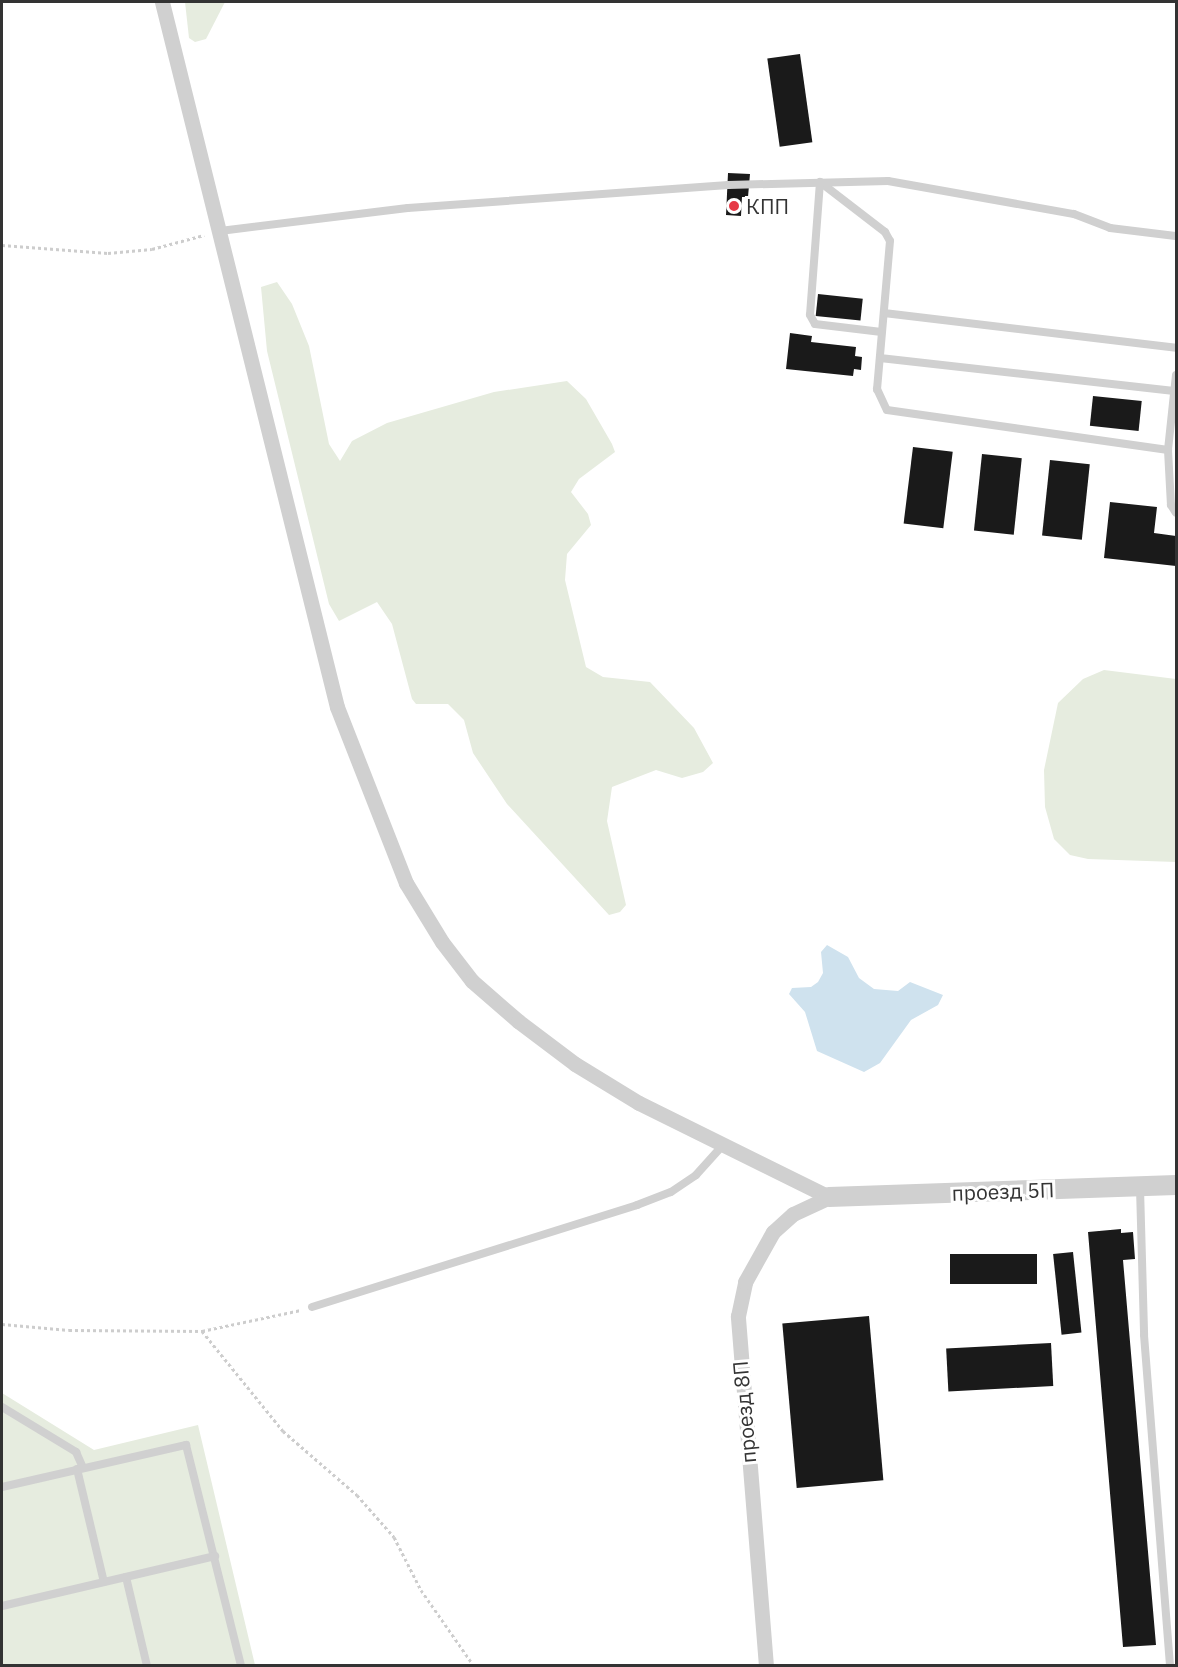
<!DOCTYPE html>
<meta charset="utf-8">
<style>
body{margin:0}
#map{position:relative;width:1178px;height:1667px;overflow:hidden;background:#fff;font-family:"IBM Plex Sans",sans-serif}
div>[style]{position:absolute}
.green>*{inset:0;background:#e6ecdf}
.water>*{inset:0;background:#cfe2ee}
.building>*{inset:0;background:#1a1a1a;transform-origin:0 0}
.path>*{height:3px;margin-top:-1.5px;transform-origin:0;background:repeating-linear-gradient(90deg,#cdcdcd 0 3px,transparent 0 6px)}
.service>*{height:8px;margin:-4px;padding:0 4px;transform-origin:4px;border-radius:4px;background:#d0d0d0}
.minor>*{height:15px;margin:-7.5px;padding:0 7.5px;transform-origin:7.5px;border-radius:7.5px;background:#d0d0d0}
.tertiary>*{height:20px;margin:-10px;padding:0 10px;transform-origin:10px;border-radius:10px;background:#d0d0d0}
.dots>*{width:16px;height:16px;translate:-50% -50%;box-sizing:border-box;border:3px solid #fff;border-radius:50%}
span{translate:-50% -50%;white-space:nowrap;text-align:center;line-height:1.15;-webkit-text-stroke:6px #fff;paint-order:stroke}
.poi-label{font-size:21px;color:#333}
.left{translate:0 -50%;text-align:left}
.street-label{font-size:21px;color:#333}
.frame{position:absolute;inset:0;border:3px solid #333;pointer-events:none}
</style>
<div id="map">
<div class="green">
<div style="clip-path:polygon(185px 2px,225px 2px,206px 39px,195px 42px,189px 38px)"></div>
<div style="clip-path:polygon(277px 282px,292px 304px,309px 346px,329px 444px,340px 461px,352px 441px,387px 423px,494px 392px,567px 381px,586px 399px,612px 444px,615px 452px,579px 479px,571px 492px,588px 514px,591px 525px,567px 554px,565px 580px,586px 667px,603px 677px,650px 682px,694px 728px,713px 763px,703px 772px,682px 778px,656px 770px,612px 787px,607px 821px,626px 905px,620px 912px,609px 915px,507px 804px,473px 753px,464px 720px,448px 704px,416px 704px,412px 699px,392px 624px,377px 602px,339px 621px,329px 604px,267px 351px,261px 287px)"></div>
<div style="clip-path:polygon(1104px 670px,1176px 679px,1176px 862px,1088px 859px,1070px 855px,1054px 839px,1045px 807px,1044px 770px,1058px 703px,1083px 679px)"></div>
<div style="clip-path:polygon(2px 1393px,94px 1450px,198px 1425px,255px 1665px,2px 1665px)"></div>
</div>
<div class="water">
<div style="clip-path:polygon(827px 945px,848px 957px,859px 978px,874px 989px,898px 991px,910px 982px,943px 995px,938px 1005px,911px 1020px,880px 1063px,864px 1072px,817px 1051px,805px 1012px,789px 994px,792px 988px,811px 987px,818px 982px,823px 973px,821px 952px)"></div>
</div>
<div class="building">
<div style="left:800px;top:54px;width:89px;height:33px;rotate:82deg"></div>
<div style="clip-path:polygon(728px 173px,750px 174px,748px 197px,742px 197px,741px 216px,726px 215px)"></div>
<div style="left:818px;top:294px;width:45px;height:22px;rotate:6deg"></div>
<div style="clip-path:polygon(790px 333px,812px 336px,811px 342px,856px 347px,855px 356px,862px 357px,861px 370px,854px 369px,853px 376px,786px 369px)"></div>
<div style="left:1093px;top:396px;width:49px;height:30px;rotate:6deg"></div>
<div style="left:913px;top:447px;width:40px;height:77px;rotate:7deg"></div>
<div style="left:982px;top:454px;width:40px;height:77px;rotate:6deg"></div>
<div style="left:1050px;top:460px;width:40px;height:76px;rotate:6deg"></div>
<div style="clip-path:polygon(1110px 502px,1157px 507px,1154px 533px,1176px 536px,1176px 566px,1104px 558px)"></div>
<div style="clip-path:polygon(1121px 1229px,1121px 1233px,1133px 1232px,1135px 1259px,1123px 1260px,1156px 1645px,1123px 1647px,1088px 1232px)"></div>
<div style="left:1073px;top:1252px;width:81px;height:20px;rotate:84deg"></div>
<div style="left:1037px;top:1254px;width:30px;height:87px;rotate:90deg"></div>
<div style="left:869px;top:1316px;width:165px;height:87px;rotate:85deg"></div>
<div style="left:1051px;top:1343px;width:43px;height:105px;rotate:87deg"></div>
</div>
<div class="path">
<div style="left:2px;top:245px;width:106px;rotate:4.3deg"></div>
<div style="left:108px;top:253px;width:44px;rotate:-5.2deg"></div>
<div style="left:152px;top:249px;width:54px;rotate:-15.1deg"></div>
<div style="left:2px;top:1324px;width:67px;rotate:5.1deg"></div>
<div style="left:69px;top:1330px;width:133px;rotate:0.4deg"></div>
<div style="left:202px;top:1331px;width:101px;rotate:-12deg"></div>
<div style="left:202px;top:1331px;width:129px;rotate:51deg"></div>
<div style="left:283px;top:1431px;width:98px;rotate:40.9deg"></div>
<div style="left:357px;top:1495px;width:56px;rotate:48.6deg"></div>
<div style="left:394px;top:1537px;width:59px;rotate:63deg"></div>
<div style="left:421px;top:1590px;width:93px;rotate:55.1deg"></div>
</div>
<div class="service">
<div style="left:820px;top:182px;width:82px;rotate:37.6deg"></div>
<div style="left:885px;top:232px;width:10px;rotate:61deg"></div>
<div style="left:890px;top:241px;width:149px;rotate:95deg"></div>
<div style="left:877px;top:389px;width:23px;rotate:65deg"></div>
<div style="left:887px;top:410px;width:284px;rotate:8.1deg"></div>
<div style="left:820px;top:182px;width:133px;rotate:94.3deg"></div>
<div style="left:810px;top:315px;width:10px;rotate:61deg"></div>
<div style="left:815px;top:324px;width:67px;rotate:6.8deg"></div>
<div style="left:220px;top:231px;width:189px;rotate:-7deg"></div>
<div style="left:408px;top:208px;width:321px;rotate:-4.1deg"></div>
<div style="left:728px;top:185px;width:160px;rotate:-1.4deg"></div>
<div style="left:888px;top:181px;width:189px;rotate:10.1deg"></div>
<div style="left:1074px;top:214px;width:39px;rotate:21deg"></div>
<div style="left:1110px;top:228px;width:66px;rotate:6.9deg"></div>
<div style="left:884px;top:313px;width:294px;rotate:6.8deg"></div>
<div style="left:880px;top:358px;width:296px;rotate:6.4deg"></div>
<div style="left:1176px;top:375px;width:75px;rotate:96.1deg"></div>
<div style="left:1168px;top:450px;width:55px;rotate:86.9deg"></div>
<div style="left:1171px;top:505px;width:9px;rotate:58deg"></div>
<div style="left:1140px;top:1188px;width:147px;rotate:88.4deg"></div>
<div style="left:1144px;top:1335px;width:332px;rotate:85.5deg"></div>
<div style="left:312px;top:1307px;width:341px;rotate:-17.4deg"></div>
<div style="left:637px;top:1205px;width:36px;rotate:-21deg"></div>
<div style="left:671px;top:1192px;width:30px;rotate:-34deg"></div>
<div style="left:696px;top:1175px;width:38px;rotate:-48deg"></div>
<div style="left:2px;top:1407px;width:87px;rotate:31.3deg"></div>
<div style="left:76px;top:1452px;width:17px;rotate:66deg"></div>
<div style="left:77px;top:1469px;width:116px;rotate:76.6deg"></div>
<div style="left:2px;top:1487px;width:189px;rotate:-12.9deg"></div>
<div style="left:186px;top:1445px;width:228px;rotate:76deg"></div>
<div style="left:126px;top:1577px;width:91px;rotate:76.7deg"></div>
<div style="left:2px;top:1606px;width:219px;rotate:-13.2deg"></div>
</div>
<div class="minor">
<div style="left:162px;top:2px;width:726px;rotate:76.06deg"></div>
<div style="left:337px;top:707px;width:189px;rotate:68.6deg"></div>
<div style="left:406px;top:883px;width:69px;rotate:58.6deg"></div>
<div style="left:442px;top:942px;width:49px;rotate:52.4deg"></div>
<div style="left:472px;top:981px;width:61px;rotate:41deg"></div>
<div style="left:518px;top:1021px;width:71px;rotate:37deg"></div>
<div style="left:575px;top:1064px;width:75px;rotate:31.4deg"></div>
<div style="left:639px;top:1103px;width:212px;rotate:26.3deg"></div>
<div style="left:766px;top:1666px;width:351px;rotate:-94.6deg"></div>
<div style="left:738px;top:1316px;width:35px;rotate:-78deg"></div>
<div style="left:745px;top:1282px;width:57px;rotate:-60.8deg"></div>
<div style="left:773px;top:1232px;width:27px;rotate:-42deg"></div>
<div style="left:793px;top:1214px;width:40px;rotate:-25deg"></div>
</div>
<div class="tertiary">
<div style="left:829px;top:1197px;width:347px;rotate:-2deg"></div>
</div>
<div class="dots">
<div style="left:734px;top:206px;background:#e63946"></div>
</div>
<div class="poi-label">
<span class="left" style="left:746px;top:206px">КПП</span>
</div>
<div class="street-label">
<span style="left:1003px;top:1191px;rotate:-2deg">проезд 5П</span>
<span style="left:744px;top:1412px;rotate:-95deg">проезд 8П</span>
</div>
<div class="frame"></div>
</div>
